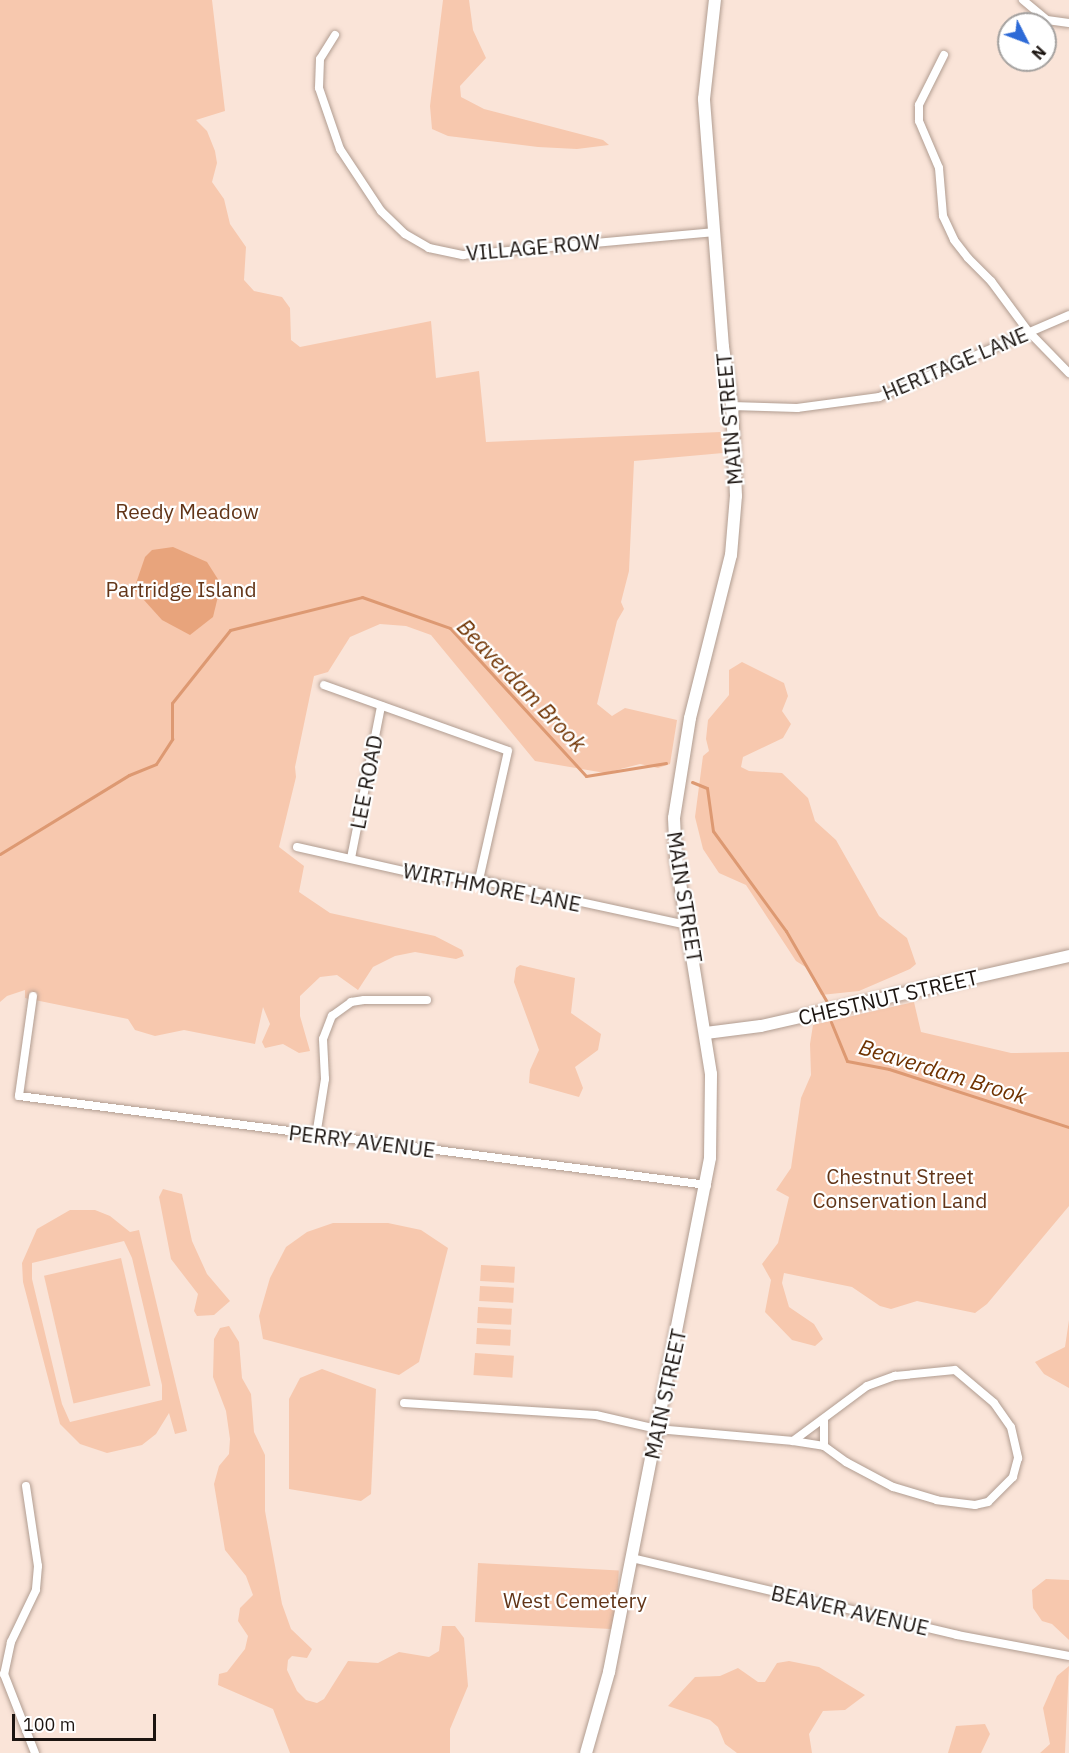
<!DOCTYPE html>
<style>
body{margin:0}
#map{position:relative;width:1069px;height:1753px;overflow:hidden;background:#fae4d8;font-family:"IBM Plex Sans",sans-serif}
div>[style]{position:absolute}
.green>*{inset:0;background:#f7c8ae;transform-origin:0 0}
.forest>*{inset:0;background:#e8a47c}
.stream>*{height:3px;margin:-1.5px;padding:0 1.5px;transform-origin:1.5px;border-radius:1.5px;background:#dd9972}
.roads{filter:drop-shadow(0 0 2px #b19d91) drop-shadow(0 0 2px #b19d91)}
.street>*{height:8px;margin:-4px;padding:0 4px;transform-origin:4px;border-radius:4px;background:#fff}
.secondary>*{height:12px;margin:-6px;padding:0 6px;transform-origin:6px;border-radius:6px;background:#fff}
span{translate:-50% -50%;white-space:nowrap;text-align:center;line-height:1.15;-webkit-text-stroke:4.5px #fff;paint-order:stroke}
.street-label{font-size:21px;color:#1b1410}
.park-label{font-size:21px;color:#623518}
.water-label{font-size:22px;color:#6f3201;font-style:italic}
.north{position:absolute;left:997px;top:12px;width:60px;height:60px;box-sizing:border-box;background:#fff;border:2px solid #a4a19f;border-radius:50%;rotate:132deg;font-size:16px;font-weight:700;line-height:24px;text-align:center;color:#1b1410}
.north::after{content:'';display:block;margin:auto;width:21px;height:27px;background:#2d6ad7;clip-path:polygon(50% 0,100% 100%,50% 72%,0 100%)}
.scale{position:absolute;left:12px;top:1714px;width:144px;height:27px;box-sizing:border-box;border:3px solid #1b1410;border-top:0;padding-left:8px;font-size:18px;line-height:21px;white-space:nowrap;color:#1b1410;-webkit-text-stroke:4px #fff;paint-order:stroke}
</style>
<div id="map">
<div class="green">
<div style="clip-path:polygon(0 0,212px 0,225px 111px,196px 120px,207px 131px,215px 151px,217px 163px,212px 182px,224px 199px,230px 224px,246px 247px,244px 280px,254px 291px,282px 297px,290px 308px,291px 340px,300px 347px,431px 321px,436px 378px,479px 371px,486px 442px,721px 432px,723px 453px,634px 461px,629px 571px,621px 602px,624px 609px,617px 621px,597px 704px,612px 716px,625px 708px,677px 720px,670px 764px,658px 768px,640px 764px,605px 773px,535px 761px,431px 635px,406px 626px,380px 624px,350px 637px,328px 672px,314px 676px,295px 767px,296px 777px,279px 847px,304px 866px,299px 892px,330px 913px,435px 936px,462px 950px,464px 956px,456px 959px,415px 952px,395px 956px,373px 967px,358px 990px,337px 975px,320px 977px,300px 996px,300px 1016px,310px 1051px,299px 1053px,283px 1044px,265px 1048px,262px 1042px,270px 1024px,263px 1007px,255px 1044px,184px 1030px,155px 1036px,135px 1030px,128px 1019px,25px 998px,25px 990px,7px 996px,0 1002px)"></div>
<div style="clip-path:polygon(443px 0,469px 0,473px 30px,486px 58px,460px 86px,461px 97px,484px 109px,603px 140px,609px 145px,577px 149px,538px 147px,448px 136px,432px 129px,430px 106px)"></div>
<div style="clip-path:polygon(742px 662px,784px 683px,788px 696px,782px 711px,791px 724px,783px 738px,743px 757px,741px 767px,749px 771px,782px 773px,808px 798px,815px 821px,836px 840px,879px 916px,907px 938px,916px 964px,910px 969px,859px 991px,821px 995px,807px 968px,796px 961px,746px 885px,719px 873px,703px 849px,695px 817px,703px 756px,709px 751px,706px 739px,708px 720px,729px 695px,729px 670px)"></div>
<div style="clip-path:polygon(520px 965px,575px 978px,571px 1013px,601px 1034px,598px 1050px,575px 1067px,583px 1088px,579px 1097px,529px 1083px,530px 1070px,539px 1050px,514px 982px,516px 968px)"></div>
<div style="clip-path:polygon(914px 1002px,921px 1032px,1011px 1053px,1069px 1052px,1069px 1206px,987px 1304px,975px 1313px,917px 1301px,891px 1309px,880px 1306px,852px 1287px,784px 1273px,782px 1283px,789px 1307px,814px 1324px,823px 1339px,815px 1346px,792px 1340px,765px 1312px,771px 1280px,762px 1264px,778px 1243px,789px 1197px,776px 1190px,791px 1168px,801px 1098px,811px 1075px,810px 1044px,813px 1025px)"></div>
<div style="clip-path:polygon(163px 1189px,182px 1194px,192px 1241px,207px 1274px,230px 1301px,214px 1315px,197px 1316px,194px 1311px,198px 1294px,171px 1259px,159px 1197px)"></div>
<div style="clip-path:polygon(evenodd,70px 1210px,95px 1210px,110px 1216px,130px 1232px,139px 1230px,187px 1431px,175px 1434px,169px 1413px,156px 1434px,142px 1445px,107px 1453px,80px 1444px,60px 1424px,23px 1282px,22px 1263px,37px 1229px,70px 1210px,124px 1241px,132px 1258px,162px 1385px,162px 1400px,70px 1422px,62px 1404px,32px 1279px,32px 1263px,124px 1241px)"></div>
<div style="clip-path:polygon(333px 1223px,388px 1223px,421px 1230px,448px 1248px,419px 1362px,399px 1375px,263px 1339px,259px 1316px,270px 1278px,286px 1247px,307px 1232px)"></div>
<div style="left:121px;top:1258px;width:131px;height:79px;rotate:77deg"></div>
<div style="left:481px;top:1265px;width:34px;height:16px;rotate:3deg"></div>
<div style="left:480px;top:1286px;width:34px;height:15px;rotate:3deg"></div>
<div style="left:478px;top:1307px;width:34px;height:16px;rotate:3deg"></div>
<div style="clip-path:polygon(1069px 1320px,1069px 1388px,1044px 1374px,1035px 1362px,1065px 1347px)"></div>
<div style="clip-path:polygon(229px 1326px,239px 1342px,242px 1378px,251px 1394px,254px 1432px,265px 1455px,265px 1511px,282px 1604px,291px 1629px,312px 1649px,307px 1658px,292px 1656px,288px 1660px,287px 1670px,297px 1691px,306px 1700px,317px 1703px,324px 1699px,348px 1661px,378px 1663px,399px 1652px,429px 1657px,439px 1651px,442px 1626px,455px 1626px,464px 1638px,468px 1686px,450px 1729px,450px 1753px,290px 1753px,273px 1709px,218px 1685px,219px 1674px,227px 1672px,245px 1649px,248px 1636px,238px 1621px,240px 1608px,253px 1595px,246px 1576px,225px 1550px,214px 1484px,219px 1466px,229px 1454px,230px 1439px,226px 1411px,213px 1377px,214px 1339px,220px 1328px)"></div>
<div style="left:477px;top:1328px;width:34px;height:16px;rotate:3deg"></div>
<div style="left:475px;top:1353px;width:39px;height:22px;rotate:4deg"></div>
<div style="clip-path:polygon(322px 1369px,376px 1389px,371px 1494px,361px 1501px,289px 1489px,289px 1399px,300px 1378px)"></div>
<div style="left:478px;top:1563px;width:141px;height:59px;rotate:3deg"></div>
<div style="clip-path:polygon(1046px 1579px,1069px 1580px,1069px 1640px,1052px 1624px,1042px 1621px,1033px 1608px,1032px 1590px)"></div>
<div style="clip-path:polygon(789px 1661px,819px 1667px,865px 1695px,845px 1710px,823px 1711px,809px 1734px,812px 1753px,737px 1753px,725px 1744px,718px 1727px,710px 1720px,668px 1706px,695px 1677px,720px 1676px,738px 1668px,758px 1682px,765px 1682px,777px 1663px)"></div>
<div style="clip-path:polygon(1069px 1666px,1065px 1753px,1040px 1753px,1050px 1744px,1043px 1708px,1057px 1676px)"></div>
<div style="clip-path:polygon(985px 1724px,990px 1734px,981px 1753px,948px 1753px,956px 1726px)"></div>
</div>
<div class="forest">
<div style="clip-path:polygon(173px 547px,207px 562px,221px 584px,213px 617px,190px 635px,162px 620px,134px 589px,145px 557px,152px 550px)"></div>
</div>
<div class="stream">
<div style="left:692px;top:782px;width:16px;rotate:22deg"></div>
<div style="left:707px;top:788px;width:43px;rotate:82.1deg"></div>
<div style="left:713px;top:831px;width:124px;rotate:53.9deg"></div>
<div style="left:786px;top:931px;width:82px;rotate:60deg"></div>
<div style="left:0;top:854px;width:151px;rotate:-31.5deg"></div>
<div style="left:129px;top:775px;width:29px;rotate:-22deg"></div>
<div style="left:156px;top:764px;width:30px;rotate:-57deg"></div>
<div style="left:172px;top:739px;width:36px;rotate:-90deg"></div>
<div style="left:172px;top:703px;width:93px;rotate:-51.5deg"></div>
<div style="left:230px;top:630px;width:136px;rotate:-14deg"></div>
<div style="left:362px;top:597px;width:93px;rotate:19.4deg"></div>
<div style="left:450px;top:628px;width:201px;rotate:47.4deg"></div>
<div style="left:586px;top:776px;width:81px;rotate:-9.2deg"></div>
<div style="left:831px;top:1022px;width:42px;rotate:67.7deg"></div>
<div style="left:847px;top:1061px;width:43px;rotate:10.8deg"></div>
<div style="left:889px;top:1069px;width:189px;rotate:17.9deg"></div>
</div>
<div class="roads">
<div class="street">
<div style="left:1023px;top:0;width:31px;rotate:40deg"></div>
<div style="left:1047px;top:20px;width:22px;rotate:8deg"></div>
<div style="left:335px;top:35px;width:28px;rotate:122deg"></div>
<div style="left:320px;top:59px;width:29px;rotate:92deg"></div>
<div style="left:319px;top:88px;width:65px;rotate:71deg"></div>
<div style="left:340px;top:149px;width:74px;rotate:56.5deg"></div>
<div style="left:381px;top:211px;width:33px;rotate:44deg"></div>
<div style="left:405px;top:234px;width:28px;rotate:30deg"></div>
<div style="left:429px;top:248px;width:35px;rotate:12deg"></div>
<div style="left:463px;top:255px;width:252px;rotate:-5.2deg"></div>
<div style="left:944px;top:55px;width:56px;rotate:116.6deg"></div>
<div style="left:919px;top:105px;width:16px;rotate:90deg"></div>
<div style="left:919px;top:121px;width:51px;rotate:66.9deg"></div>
<div style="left:939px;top:168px;width:48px;rotate:85.2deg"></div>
<div style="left:943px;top:216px;width:26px;rotate:65deg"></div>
<div style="left:954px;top:240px;width:23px;rotate:52deg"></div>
<div style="left:968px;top:258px;width:33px;rotate:45deg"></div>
<div style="left:991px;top:281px;width:62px;rotate:53.5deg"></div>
<div style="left:1028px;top:331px;width:59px;rotate:45.7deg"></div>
<div style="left:732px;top:406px;width:65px;rotate:1.8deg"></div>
<div style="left:797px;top:408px;width:83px;rotate:-7.6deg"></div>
<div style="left:879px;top:397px;width:207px;rotate:-23.3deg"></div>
<div style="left:324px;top:685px;width:195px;rotate:19.7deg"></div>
<div style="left:508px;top:751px;width:132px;rotate:102.7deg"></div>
<div style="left:297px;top:847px;width:127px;rotate:12.7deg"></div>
<div style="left:421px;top:875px;width:58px;rotate:4.9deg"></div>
<div style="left:479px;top:880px;width:214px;rotate:12.2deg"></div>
<div style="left:351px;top:858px;width:155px;rotate:-78.8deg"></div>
<div style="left:33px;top:996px;width:101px;rotate:98deg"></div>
<div style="left:19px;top:1096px;width:694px;rotate:7.37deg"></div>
<div style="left:316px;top:1136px;width:58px;rotate:-81deg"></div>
<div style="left:325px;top:1079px;width:40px;rotate:-92.9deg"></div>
<div style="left:323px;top:1039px;width:25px;rotate:-69deg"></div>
<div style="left:332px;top:1016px;width:24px;rotate:-36deg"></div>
<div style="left:351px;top:1002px;width:13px;rotate:-9deg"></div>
<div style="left:364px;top:1000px;width:63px"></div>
<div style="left:404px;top:1403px;width:192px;rotate:3.6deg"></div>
<div style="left:596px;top:1415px;width:63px;rotate:12.9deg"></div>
<div style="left:657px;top:1429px;width:137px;rotate:5deg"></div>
<div style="left:793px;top:1441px;width:92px;rotate:-36.6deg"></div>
<div style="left:867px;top:1386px;width:30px;rotate:-20deg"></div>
<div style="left:895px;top:1376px;width:60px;rotate:-5.7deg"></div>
<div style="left:955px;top:1370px;width:51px;rotate:40.2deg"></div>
<div style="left:994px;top:1403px;width:29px;rotate:55deg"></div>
<div style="left:1011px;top:1427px;width:32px;rotate:77deg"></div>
<div style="left:1018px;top:1458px;width:20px;rotate:105deg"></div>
<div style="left:1013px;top:1477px;width:35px;rotate:135deg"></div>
<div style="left:988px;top:1502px;width:13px;rotate:167deg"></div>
<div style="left:975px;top:1505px;width:38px;rotate:-173deg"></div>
<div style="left:937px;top:1500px;width:46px;rotate:-163.5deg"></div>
<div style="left:893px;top:1487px;width:53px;rotate:-152deg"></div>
<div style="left:846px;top:1462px;width:27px;rotate:-144deg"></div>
<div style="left:824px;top:1446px;width:26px;rotate:-90deg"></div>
<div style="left:793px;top:1441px;width:31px;rotate:9deg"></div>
<div style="left:26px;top:1486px;width:81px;rotate:81.5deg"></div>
<div style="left:38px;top:1566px;width:24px;rotate:95deg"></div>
<div style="left:36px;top:1590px;width:58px;rotate:115.7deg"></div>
<div style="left:11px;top:1642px;width:33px;rotate:102deg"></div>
<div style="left:4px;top:1674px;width:85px;rotate:68.6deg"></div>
<div style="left:632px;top:1558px;width:334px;rotate:13.3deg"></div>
<div style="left:957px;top:1635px;width:114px;rotate:10.6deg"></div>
</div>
<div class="secondary">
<div style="left:706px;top:1033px;width:55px;rotate:-7.3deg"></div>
<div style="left:761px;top:1026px;width:316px;rotate:-12.8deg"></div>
<div style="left:586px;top:1753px;width:84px;rotate:-74.1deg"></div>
<div style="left:609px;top:1672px;width:524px;rotate:-78.88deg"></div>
<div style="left:710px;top:1158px;width:84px;rotate:-89.3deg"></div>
<div style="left:711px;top:1074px;width:219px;rotate:-99.2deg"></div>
<div style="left:676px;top:858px;width:40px;rotate:-92.9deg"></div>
<div style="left:674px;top:818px;width:101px;rotate:-80.9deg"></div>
<div style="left:690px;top:718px;width:168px;rotate:-75.9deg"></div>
<div style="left:731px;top:555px;width:59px;rotate:-85.2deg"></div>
<div style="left:736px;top:496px;width:90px;rotate:-92.5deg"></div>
<div style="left:732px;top:406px;width:60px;rotate:-98.7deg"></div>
<div style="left:723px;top:347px;width:249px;rotate:-94.4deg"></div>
<div style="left:704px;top:99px;width:100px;rotate:-83.7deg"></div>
</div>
</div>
<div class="street-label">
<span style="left:533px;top:247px;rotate:-5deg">VILLAGE ROW</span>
<span style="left:955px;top:363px;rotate:-23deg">HERITAGE LANE</span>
<span style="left:729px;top:419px;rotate:-95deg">MAIN STREET</span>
<span style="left:366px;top:782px;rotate:-79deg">LEE ROAD</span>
<span style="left:492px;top:887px;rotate:11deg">WIRTHMORE LANE</span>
<span style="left:685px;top:897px;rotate:81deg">MAIN STREET</span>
<span style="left:888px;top:997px;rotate:-13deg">CHESTNUT STREET</span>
<span style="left:362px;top:1141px;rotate:7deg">PERRY AVENUE</span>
<span style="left:665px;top:1394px;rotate:-78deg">MAIN STREET</span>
<span style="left:850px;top:1610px;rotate:13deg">BEAVER AVENUE</span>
</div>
<div class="park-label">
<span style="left:187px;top:511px">Reedy Meadow</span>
<span style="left:181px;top:589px">Partridge Island</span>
<span style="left:900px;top:1188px">Chestnut Street<br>Conservation Land</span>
<span style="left:575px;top:1600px">West Cemetery</span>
</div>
<div class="water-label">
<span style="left:522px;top:685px;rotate:46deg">Beaverdam Brook</span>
<span style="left:943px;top:1071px;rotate:17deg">Beaverdam Brook</span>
</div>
<div class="north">N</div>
<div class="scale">100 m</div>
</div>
